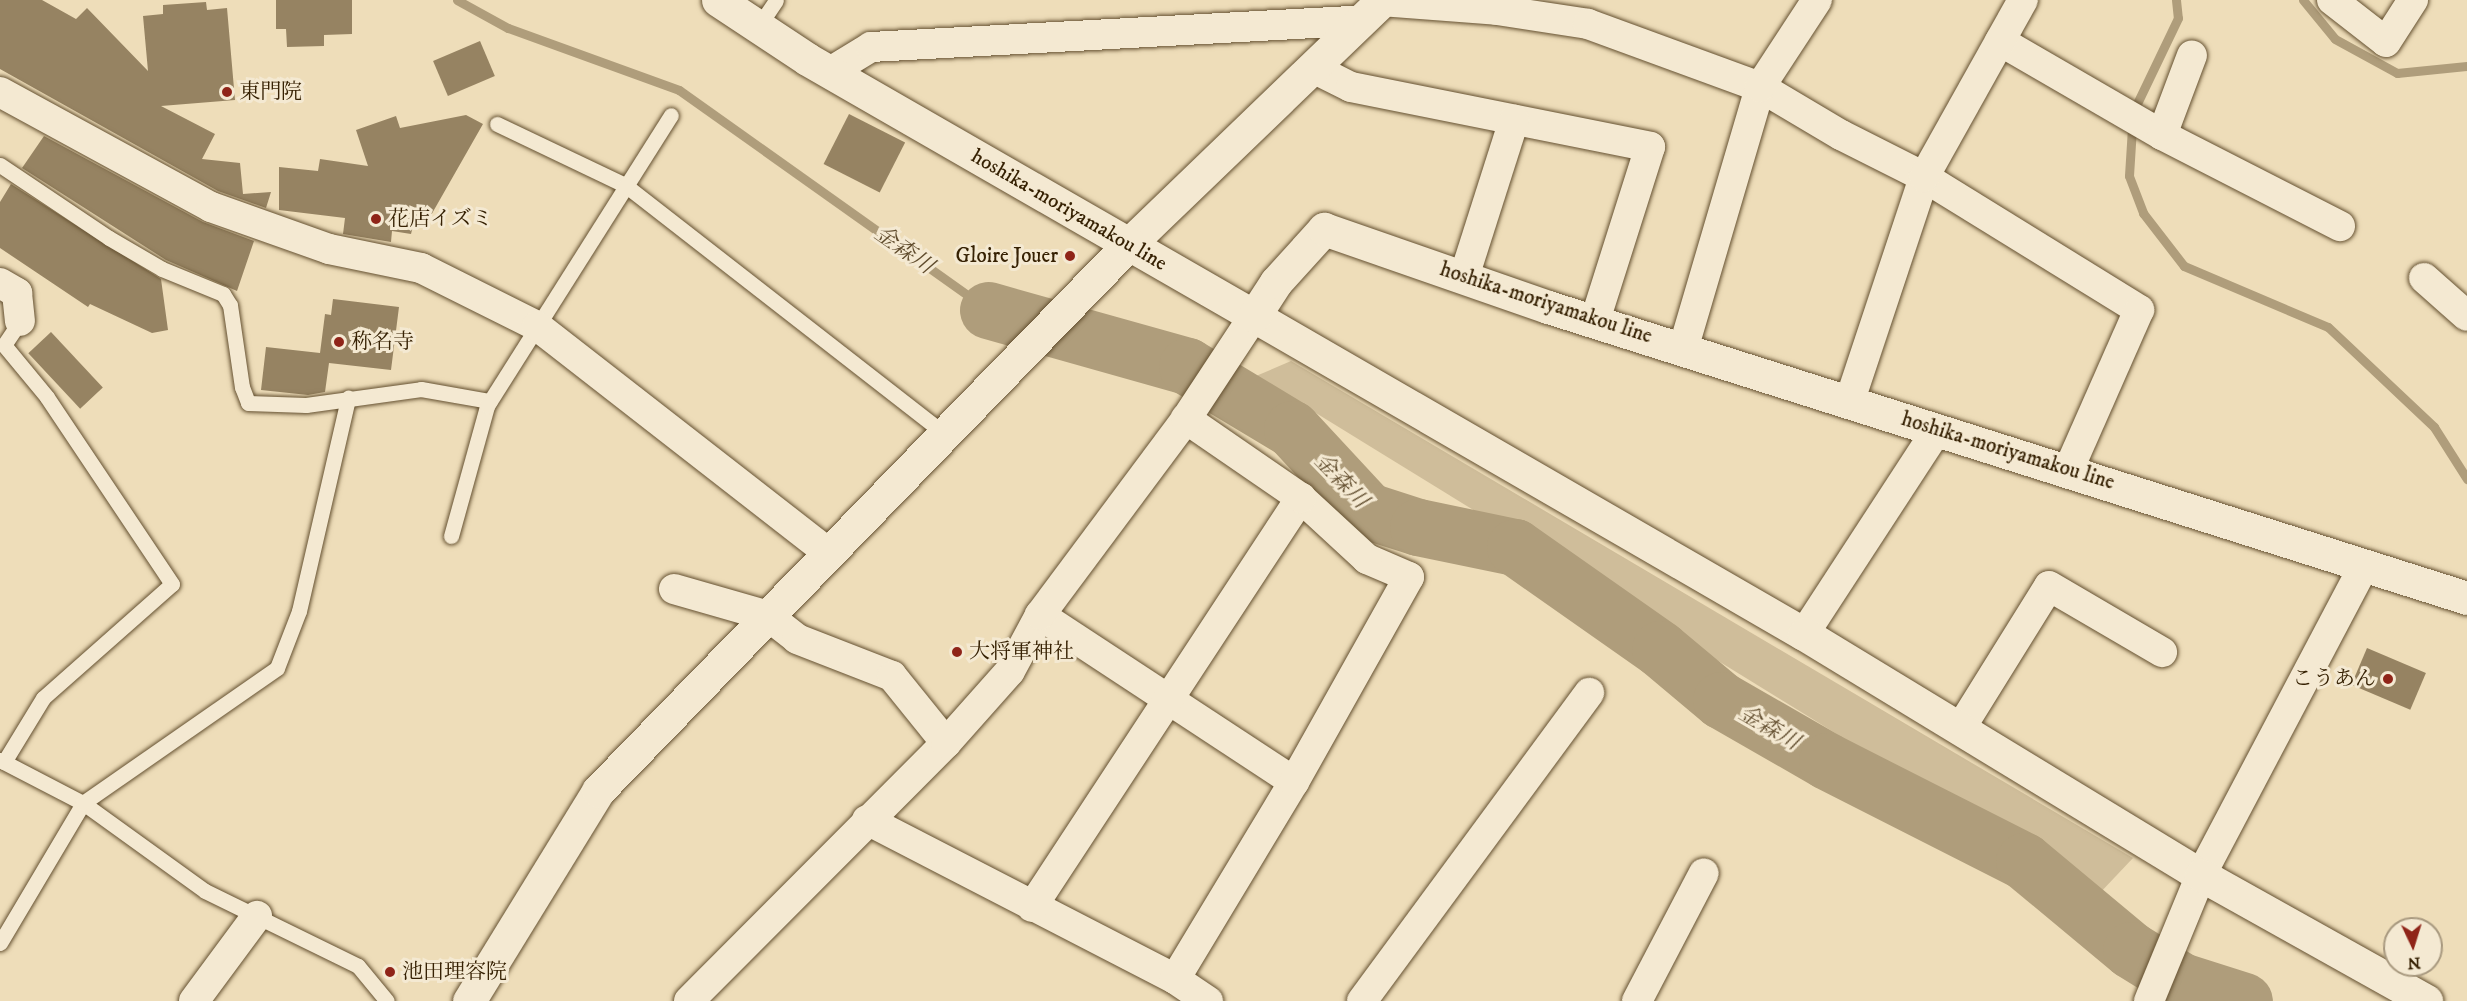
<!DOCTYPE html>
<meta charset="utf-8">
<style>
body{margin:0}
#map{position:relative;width:2467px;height:1001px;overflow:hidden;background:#eeddb9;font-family:"IM FELL DW Pica","Noto Serif JP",serif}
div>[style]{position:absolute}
.green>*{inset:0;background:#cfbd9a}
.stream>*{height:9px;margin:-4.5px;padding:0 4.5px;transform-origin:4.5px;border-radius:4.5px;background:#af9d7b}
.river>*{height:57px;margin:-28.5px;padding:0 28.5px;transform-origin:28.5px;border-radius:28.5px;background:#af9d7b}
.building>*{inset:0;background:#968362;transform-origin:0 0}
.roads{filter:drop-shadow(0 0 2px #645030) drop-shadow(0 0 2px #645030)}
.service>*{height:15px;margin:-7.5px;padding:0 7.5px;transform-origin:7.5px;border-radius:7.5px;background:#f4e9d2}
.minor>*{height:30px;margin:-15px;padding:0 15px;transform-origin:15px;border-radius:15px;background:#f4e9d2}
.tertiary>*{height:33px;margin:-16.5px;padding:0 16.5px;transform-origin:16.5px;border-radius:16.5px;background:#f4e9d2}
.secondary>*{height:33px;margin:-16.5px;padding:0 16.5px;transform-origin:16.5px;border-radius:16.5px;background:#f4e9d2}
.dots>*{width:16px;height:16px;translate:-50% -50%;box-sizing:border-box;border:3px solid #f4e9d2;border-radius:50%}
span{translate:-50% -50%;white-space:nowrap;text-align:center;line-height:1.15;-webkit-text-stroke:6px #f4e9d2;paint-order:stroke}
.poi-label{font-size:21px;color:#362103}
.left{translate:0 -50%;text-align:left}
.right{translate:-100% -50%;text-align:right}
.street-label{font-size:21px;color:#362103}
.water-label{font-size:22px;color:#604c2d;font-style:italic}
.north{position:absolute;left:2383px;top:917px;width:60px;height:60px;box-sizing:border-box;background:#f4e9d2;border:2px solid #a8997f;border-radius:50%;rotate:176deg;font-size:16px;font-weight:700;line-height:24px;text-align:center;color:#362103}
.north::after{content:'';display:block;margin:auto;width:21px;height:27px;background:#8f2418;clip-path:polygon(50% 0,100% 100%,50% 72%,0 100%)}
</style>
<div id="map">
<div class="green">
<div style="clip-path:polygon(1291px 361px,2133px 858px,2098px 895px,1256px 376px)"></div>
</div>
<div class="stream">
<div style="left:457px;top:0;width:58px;rotate:28.8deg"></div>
<div style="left:508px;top:28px;width:182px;rotate:19.9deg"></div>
<div style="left:679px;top:90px;width:379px;rotate:35.4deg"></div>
<div style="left:2176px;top:0;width:18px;rotate:84deg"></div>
<div style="left:2178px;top:18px;width:104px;rotate:115.6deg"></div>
<div style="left:2133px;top:112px;width:64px;rotate:93.6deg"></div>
<div style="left:2129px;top:176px;width:40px;rotate:69deg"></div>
<div style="left:2143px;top:213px;width:67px;rotate:52.3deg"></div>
<div style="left:2184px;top:266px;width:156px;rotate:23deg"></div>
<div style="left:2328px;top:327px;width:146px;rotate:43.3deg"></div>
<div style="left:2434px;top:427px;width:62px;rotate:57.6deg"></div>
<div style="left:2303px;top:0;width:50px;rotate:50.6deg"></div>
<div style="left:2335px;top:39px;width:71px;rotate:28.7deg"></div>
<div style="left:2397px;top:73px;width:70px;rotate:-5.7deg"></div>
</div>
<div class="river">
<div style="left:988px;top:310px;width:207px;rotate:15.7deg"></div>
<div style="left:1187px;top:366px;width:122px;rotate:31deg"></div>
<div style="left:1292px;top:429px;width:112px;rotate:47.2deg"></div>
<div style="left:1368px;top:511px;width:52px;rotate:17.7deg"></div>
<div style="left:1418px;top:527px;width:99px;rotate:11.7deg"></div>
<div style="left:1515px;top:547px;width:177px;rotate:35.1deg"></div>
<div style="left:1660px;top:649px;width:80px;rotate:39.9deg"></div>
<div style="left:1721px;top:700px;width:122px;rotate:29.9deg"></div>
<div style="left:1827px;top:761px;width:221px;rotate:26.9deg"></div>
<div style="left:2024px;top:861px;width:139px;rotate:39.8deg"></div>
<div style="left:2131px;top:950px;width:59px;rotate:31.8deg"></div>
<div style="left:2181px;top:981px;width:66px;rotate:17.6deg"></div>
</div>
<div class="building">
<div style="clip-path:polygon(0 0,42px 0,76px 19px,87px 8px,148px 71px,143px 16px,163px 14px,163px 5px,206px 2px,207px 10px,227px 8px,235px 100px,161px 106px,215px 134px,202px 159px,240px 163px,243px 194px,271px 192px,266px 208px,218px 191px,0 69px)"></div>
<div style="clip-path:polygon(276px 0,352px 0,352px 34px,324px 35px,324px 46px,287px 47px,286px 29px,276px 29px)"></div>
<div style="left:480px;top:41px;width:38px;height:51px;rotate:67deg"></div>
<div style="left:849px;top:114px;width:63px;height:56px;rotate:27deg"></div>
<div style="clip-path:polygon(466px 115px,483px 124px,430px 217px,428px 228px,413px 226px,411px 234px,392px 231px,391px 242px,343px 234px,345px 218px,279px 210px,279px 167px,318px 171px,320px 159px,368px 166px,356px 130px,396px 116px,400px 128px)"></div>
<div style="clip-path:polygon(44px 136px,203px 222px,254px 241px,237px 291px,166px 260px,22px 168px)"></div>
<div style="clip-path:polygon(11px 184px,161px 279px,168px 330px,152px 333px,90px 304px,88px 307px,0 248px,0 202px)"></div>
<div style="clip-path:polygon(333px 299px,399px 307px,391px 370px,329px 363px,325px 392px,308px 395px,261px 390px,266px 347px,320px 353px,325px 314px,331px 315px)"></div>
<div style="left:51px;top:332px;width:76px;height:31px;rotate:47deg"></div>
<div style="left:2367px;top:648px;width:64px;height:40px;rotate:23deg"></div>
</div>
<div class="roads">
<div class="service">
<div style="left:758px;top:27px;width:32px;rotate:-56deg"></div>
<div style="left:497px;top:124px;width:142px;rotate:25.5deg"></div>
<div style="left:625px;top:185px;width:405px;rotate:37.9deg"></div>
<div style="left:0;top:165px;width:131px;rotate:33.8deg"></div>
<div style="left:109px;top:238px;width:61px;rotate:30.3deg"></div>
<div style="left:162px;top:269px;width:66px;rotate:22.3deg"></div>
<div style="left:223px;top:294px;width:13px;rotate:58deg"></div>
<div style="left:230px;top:305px;width:83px;rotate:81.7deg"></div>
<div style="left:242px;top:387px;width:17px;rotate:69deg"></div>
<div style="left:248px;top:403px;width:58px;rotate:2deg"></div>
<div style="left:306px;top:405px;width:116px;rotate:-7.9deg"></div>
<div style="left:421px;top:389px;width:70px;rotate:9.9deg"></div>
<div style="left:451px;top:536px;width:135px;rotate:-74.5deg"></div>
<div style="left:487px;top:406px;width:344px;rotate:-57.7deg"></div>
<div style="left:0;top:760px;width:93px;rotate:27.4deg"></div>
<div style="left:83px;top:803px;width:150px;rotate:35.8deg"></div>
<div style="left:205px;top:891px;width:170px;rotate:26.1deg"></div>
<div style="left:358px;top:966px;width:45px;rotate:50.4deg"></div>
<div style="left:4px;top:762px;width:75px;rotate:-58.6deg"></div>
<div style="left:43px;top:698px;width:172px;rotate:-41.5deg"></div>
<div style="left:172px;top:584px;width:225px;rotate:-123.8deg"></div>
<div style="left:47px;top:397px;width:67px;rotate:-129.6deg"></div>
<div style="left:4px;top:345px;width:29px;rotate:-56deg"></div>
<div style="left:0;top:943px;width:163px;rotate:-59.3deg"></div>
<div style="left:83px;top:803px;width:236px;rotate:-34.8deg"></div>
<div style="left:277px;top:668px;width:61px;rotate:-68.9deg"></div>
<div style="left:299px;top:611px;width:219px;rotate:-77deg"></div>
</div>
<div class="minor">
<div style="left:2332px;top:0;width:68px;rotate:37.9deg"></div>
<div style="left:2386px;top:42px;width:50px;rotate:-57.3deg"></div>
<div style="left:1381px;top:1px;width:116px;rotate:4.4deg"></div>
<div style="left:1497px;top:10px;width:92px;rotate:8.7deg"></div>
<div style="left:1588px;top:24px;width:183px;rotate:20.1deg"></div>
<div style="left:1760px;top:87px;width:94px;rotate:30.7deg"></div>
<div style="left:1841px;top:135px;width:93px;rotate:26.8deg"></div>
<div style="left:1924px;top:177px;width:253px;rotate:31.7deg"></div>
<div style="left:2139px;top:310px;width:174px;rotate:113.8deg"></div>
<div style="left:2000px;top:41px;width:187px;rotate:30.1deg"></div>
<div style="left:2162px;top:135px;width:200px;rotate:27.1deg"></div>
<div style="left:1313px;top:68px;width:42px;rotate:26.6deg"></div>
<div style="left:1351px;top:87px;width:305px;rotate:11.3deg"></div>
<div style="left:1650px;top:147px;width:182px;rotate:107.6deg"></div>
<div style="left:830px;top:72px;width:48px;rotate:-31.4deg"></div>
<div style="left:871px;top:47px;width:492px;rotate:-3.1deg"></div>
<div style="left:0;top:92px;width:240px;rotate:28.6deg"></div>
<div style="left:211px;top:207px;width:125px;rotate:19.6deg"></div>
<div style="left:329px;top:249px;width:94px;rotate:11.7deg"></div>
<div style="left:421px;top:268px;width:130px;rotate:26.6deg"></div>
<div style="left:537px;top:326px;width:370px;rotate:37.9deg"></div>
<div style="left:2162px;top:135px;width:85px;rotate:-69.4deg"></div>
<div style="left:1464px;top:277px;width:165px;rotate:-72.3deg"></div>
<div style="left:2424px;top:278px;width:57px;rotate:41.5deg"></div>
<div style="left:0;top:283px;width:20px;rotate:30deg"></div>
<div style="left:17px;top:293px;width:28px;rotate:84deg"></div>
<div style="left:1684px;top:346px;width:270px;rotate:-73.6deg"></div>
<div style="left:1760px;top:87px;width:104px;rotate:-56.8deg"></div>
<div style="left:1850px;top:400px;width:235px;rotate:-71.6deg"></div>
<div style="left:1924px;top:177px;width:203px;rotate:-60.8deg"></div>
<div style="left:674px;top:589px;width:98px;rotate:16deg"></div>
<div style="left:768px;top:616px;width:37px;rotate:38deg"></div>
<div style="left:797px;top:639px;width:102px;rotate:21.3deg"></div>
<div style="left:892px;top:676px;width:86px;rotate:51.1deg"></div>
<div style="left:1040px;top:615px;width:304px;rotate:33.3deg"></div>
<div style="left:1804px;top:634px;width:244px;rotate:-56.9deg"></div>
<div style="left:1960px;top:729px;width:168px;rotate:-58.1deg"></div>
<div style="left:2049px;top:586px;width:131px;rotate:30.3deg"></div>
<div style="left:867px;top:820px;width:347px;rotate:27.3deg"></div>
<div style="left:1175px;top:979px;width:40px;rotate:34deg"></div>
<div style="left:1032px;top:907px;width:490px;rotate:-56.7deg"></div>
<div style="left:1175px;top:979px;width:230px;rotate:-58.9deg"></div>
<div style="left:1294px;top:782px;width:235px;rotate:-60.7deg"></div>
<div style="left:1409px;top:577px;width:46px;rotate:-156.8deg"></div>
<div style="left:1367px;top:559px;width:90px;rotate:-137.3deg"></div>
<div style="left:1301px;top:498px;width:140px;rotate:-145.5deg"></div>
<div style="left:194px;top:1001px;width:106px;rotate:-53.5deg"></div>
<div style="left:689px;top:1001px;width:364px;rotate:-45.1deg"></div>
<div style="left:946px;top:743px;width:96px;rotate:-48.4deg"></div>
<div style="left:1010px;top:671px;width:64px;rotate:-61.8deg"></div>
<div style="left:1040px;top:615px;width:244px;rotate:-53.3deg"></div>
<div style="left:1186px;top:419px;width:123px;rotate:-56.6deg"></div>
<div style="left:1362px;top:1001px;width:383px;rotate:-53.6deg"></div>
<div style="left:1637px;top:1001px;width:144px;rotate:-62.4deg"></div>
<div style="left:2149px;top:1001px;width:136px;rotate:-67.6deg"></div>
<div style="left:2201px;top:875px;width:349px;rotate:-62.2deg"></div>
</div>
<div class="tertiary">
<div style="left:1254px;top:316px;width:635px;rotate:30.04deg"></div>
<div style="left:1804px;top:634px;width:464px;rotate:31.3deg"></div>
<div style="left:2201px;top:875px;width:258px;rotate:29.2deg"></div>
<div style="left:469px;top:1001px;width:246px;rotate:-58.4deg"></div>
<div style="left:598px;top:791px;width:760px;rotate:-45.85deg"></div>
<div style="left:1127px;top:246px;width:355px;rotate:-43.9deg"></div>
</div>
<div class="secondary">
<div style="left:718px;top:0;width:107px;rotate:33.5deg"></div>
<div style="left:807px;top:59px;width:516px;rotate:29.9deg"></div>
<div style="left:1254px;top:316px;width:40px;rotate:-57.1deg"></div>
<div style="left:1276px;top:282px;width:72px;rotate:-47.8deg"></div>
<div style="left:1324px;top:229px;width:237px;rotate:19.2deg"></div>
<div style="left:1548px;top:307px;width:964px;rotate:17.57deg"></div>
</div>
</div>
<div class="dots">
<div style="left:227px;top:92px;background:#8f2418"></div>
<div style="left:376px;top:219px;background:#8f2418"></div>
<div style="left:1070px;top:256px;background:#8f2418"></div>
<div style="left:339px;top:342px;background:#8f2418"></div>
<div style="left:957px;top:652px;background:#8f2418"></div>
<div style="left:2388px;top:679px;background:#8f2418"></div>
<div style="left:390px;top:972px;background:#8f2418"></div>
</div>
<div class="poi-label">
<span class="left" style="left:239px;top:92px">東門院</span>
<span class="left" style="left:388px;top:219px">花店イズミ</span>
<span class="right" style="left:1058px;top:256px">Gloire Jouer</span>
<span class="left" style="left:351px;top:342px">称名寺</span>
<span class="left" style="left:969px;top:652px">大将軍神社</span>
<span class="right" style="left:2376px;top:679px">こうあん</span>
<span class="left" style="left:402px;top:972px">池田理容院</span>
</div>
<div class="street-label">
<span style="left:1069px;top:210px;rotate:30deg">hoshika-moriyamakou line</span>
<span style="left:1546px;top:303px;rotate:18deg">hoshika-moriyamakou line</span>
<span style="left:2008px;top:451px;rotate:17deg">hoshika-moriyamakou line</span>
</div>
<div class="water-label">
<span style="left:904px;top:250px;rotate:35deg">金森川</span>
<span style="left:1341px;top:481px;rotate:46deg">金森川</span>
<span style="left:1769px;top:728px;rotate:30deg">金森川</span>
</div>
<div class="north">N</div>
</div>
